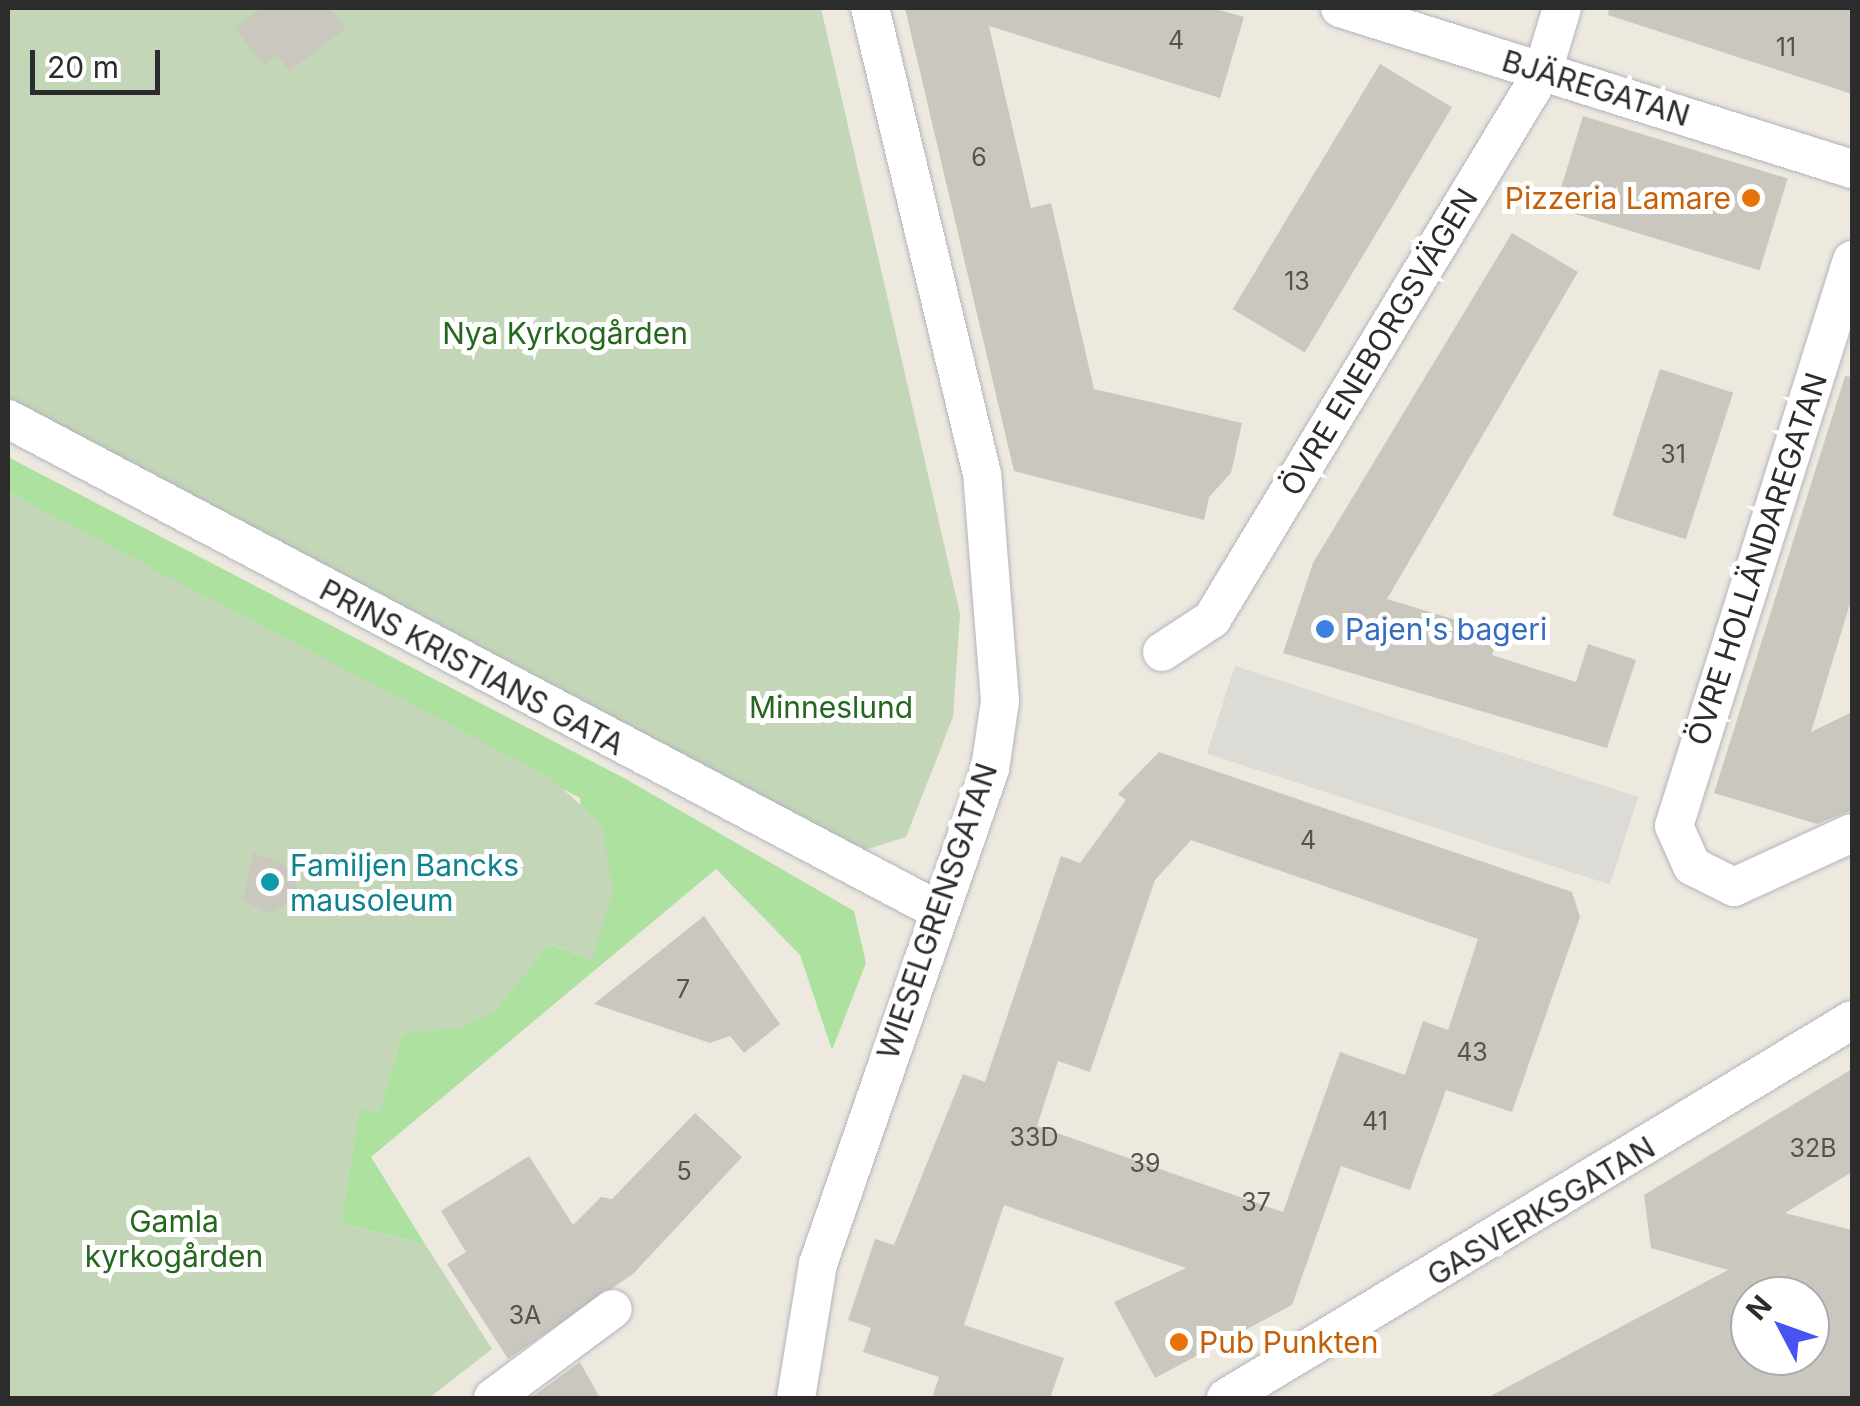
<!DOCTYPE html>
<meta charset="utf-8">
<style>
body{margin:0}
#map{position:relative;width:1860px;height:1406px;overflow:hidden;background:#ede9df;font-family:Inter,sans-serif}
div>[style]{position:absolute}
.green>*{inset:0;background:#ade19f}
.cemetery>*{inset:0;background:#c3d6b7}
.plaza>*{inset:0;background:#dddbd6;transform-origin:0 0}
.building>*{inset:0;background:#c9c7be;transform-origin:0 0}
.roads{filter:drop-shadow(0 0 2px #b3b4bf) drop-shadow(0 0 2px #b3b4bf)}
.street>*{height:38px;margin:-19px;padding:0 19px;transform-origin:19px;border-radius:19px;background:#fff}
.dots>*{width:28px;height:28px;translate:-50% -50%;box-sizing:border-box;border:5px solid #fff;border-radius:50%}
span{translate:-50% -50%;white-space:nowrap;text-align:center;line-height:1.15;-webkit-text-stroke:10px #fff;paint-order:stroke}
.number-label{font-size:25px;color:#535350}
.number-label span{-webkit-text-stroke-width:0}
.street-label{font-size:30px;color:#2c2c2c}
.food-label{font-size:30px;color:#c56008}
.right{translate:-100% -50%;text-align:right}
.left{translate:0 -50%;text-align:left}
.park-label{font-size:30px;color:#25671e}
.shop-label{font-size:30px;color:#366cbe}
.culture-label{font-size:30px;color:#0d838f}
.frame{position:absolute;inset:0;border:10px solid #2c2c2c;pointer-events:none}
.north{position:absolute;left:1730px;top:1276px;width:100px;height:100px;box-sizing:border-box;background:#fff;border:2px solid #ababab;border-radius:50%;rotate:311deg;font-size:28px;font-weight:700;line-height:40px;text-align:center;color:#2c2c2c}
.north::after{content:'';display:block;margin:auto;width:35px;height:45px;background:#4853f2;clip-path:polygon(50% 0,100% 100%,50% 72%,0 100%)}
.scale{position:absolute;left:30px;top:50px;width:130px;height:45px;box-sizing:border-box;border:5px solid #2c2c2c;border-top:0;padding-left:12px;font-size:30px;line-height:35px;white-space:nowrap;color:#2c2c2c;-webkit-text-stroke:8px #fff;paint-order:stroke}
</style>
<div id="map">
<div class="green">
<div style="clip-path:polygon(8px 457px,624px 778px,854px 911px,866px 963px,832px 1050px,800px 955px,716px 869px,371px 1157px,425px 1244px,341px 1223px,359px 1107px,379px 1111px,403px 1033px,464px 1027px,550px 944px,592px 960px,580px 798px,8px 492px)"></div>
</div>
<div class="cemetery">
<div style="clip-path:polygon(8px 8px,821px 8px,960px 614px,953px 717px,906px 837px,861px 851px,8px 402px)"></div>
<div style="clip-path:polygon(8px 492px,550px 777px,602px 825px,613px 893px,592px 960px,551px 944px,495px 1011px,464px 1027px,403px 1033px,379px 1112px,359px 1108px,341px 1223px,425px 1244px,492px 1349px,429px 1398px,8px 1398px)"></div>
</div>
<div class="plaza">
<div style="left:1235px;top:666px;width:424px;height:92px;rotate:18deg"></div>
</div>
<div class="building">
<div style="clip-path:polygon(261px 8px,330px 8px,346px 28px,290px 71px,277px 55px,263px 65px,235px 28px)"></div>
<div style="clip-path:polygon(905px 8px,1212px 8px,1244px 17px,1220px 98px,989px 26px,1031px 208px,1051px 203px,1094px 389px,1242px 423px,1231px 473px,1209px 497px,1204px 520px,1014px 471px)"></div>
<div style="clip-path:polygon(1609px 8px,1852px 8px,1852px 94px,1608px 15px)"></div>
<div style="left:1380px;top:64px;width:84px;height:286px;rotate:31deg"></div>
<div style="left:1583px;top:116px;width:214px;height:96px;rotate:17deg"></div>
<div style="clip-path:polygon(1512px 233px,1578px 272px,1387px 599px,1499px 633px,1492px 655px,1576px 682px,1588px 644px,1636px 660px,1607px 748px,1283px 653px,1313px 563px)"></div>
<div style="left:1660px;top:369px;width:77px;height:154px;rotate:18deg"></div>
<div style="clip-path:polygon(1845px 376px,1852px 377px,1852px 597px,1811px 732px,1852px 712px,1852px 810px,1817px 824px,1714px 793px)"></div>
<div style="clip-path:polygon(evenodd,1159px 752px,1572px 892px,1580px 917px,1512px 1112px,1446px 1090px,1410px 1190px,1341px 1166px,1292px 1305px,1155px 1378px,1114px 1302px,1186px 1268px,1004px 1205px,964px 1325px,1064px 1358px,1050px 1398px,932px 1398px,939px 1377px,863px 1352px,871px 1328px,848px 1320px,875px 1239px,894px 1245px,963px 1074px,985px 1082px,1061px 856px,1080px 863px,1126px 800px,1118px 794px,1159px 752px,1191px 840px,1478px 939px,1448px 1030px,1423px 1021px,1405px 1075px,1340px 1052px,1283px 1212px,1037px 1126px,1058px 1061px,1090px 1072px,1155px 880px,1191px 840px)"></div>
<div style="clip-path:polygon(253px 853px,284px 864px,301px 895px,270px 913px,243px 901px)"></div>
<div style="clip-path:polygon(704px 916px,780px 1024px,744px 1053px,730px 1036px,710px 1043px,594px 1004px)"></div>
<div style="clip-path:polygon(evenodd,1852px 1069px,1852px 1172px,1785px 1213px,1852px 1230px,1852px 1398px,1487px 1398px,1728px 1270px,1651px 1248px,1644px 1195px,1852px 1069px,1750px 1296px,1810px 1296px,1810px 1356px,1750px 1356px,1750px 1296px)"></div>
<div style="clip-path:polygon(695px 1113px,742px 1157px,633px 1274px,508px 1359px,447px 1264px,466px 1252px,441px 1211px,529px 1156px,573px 1225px,601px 1197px,612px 1199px)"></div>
<div style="clip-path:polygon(580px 1362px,600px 1398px,533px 1398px,532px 1397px)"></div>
</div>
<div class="roads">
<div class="street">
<div style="left:1340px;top:8px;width:537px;rotate:17.46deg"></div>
<div style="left:1852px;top:260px;width:593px;rotate:107.46deg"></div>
<div style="left:1674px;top:826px;width:44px;rotate:65.8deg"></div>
<div style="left:1692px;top:866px;width:47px;rotate:26.6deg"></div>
<div style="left:1734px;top:887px;width:130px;rotate:-24.6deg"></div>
<div style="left:8px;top:419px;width:1053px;rotate:27.85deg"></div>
<div style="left:1162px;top:652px;width:60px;rotate:-33.4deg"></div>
<div style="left:1212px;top:619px;width:640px;rotate:-58.87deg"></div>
<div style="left:1543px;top:71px;width:66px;rotate:-73.2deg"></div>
<div style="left:493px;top:1398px;width:149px;rotate:-36.6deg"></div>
<div style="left:796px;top:1398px;width:136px;rotate:-80.7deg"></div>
<div style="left:818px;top:1264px;width:524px;rotate:-70.84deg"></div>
<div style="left:990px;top:769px;width:69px;rotate:-81.6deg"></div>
<div style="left:1000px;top:701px;width:228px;rotate:-94.5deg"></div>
<div style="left:982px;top:474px;width:479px;rotate:-103.5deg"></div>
<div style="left:1226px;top:1398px;width:731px;rotate:-31.13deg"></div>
</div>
</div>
<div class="dots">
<div style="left:1751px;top:198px;background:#e8710a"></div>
<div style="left:1325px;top:629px;background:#3f7fe0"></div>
<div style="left:270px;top:882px;background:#0f9aa8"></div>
<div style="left:1179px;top:1342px;background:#e8710a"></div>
</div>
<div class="number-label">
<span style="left:1176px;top:40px">4</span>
<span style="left:1786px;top:47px">11</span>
<span style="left:979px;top:157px">6</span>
<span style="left:1297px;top:281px">13</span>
<span style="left:1673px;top:454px">31</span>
<span style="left:1308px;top:840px">4</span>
<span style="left:683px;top:989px">7</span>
<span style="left:1472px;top:1052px">43</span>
<span style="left:1375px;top:1121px">41</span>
<span style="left:1034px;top:1137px">33D</span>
<span style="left:1813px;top:1148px">32B</span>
<span style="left:1145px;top:1163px">39</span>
<span style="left:684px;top:1171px">5</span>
<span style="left:1256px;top:1202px">37</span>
<span style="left:525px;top:1315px">3A</span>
</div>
<div class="street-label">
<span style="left:1596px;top:88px;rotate:17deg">BJÄREGATAN</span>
<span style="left:1379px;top:342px;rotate:-59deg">ÖVRE ENEBORGSVÄGEN</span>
<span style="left:1757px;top:559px;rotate:-72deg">ÖVRE HOLLÄNDAREGATAN</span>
<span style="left:472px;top:667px;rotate:28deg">PRINS KRISTIANS GATA</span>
<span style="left:937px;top:911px;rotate:-71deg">WIESELGRENSGATAN</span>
<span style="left:1541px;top:1211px;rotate:-31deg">GASVERKSGATAN</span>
</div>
<div class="food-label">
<span class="right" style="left:1731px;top:198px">Pizzeria Lamare</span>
<span class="left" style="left:1199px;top:1342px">Pub Punkten</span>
</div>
<div class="park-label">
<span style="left:565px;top:333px">Nya Kyrkogården</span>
<span style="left:831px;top:707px">Minneslund</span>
<span style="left:174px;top:1238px">Gamla<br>kyrkogården</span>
</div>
<div class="shop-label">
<span class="left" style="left:1345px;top:629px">Pajen's bageri</span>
</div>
<div class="culture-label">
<span class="left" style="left:290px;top:882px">Familjen Bancks<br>mausoleum</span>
</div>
<div class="frame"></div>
<div class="north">N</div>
<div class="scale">20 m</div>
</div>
